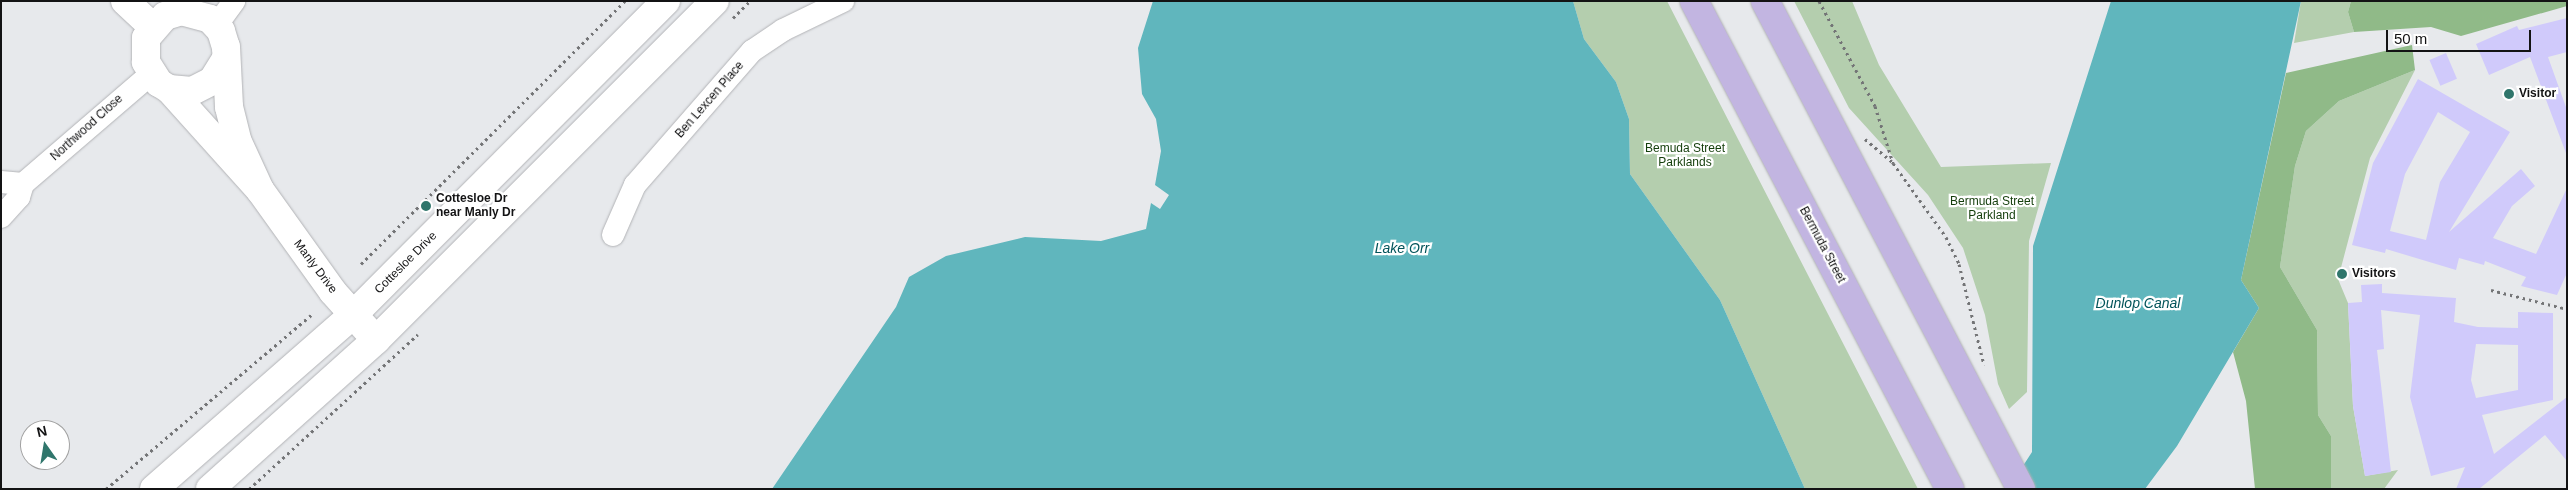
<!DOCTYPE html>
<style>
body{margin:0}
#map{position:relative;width:2568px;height:490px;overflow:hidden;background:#e7e9ec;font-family:Arial,sans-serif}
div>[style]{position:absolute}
.green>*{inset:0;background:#b4ceae}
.forest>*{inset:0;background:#90ba88}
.water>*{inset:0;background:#60b6bd}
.building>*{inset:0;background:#d0cafb;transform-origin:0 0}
.path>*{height:3px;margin-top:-1.5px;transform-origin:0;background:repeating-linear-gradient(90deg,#737476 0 2.5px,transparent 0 6.5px)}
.roads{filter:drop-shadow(0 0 1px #b2b3b6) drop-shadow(0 0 1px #b2b3b6)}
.minor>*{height:22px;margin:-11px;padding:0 11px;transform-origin:11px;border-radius:11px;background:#fff}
.tertiary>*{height:28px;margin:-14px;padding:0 14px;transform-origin:14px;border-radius:14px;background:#fff}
.secondary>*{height:28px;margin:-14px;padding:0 14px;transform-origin:14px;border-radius:14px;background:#fff}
.primary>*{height:28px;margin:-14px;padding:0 14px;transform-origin:14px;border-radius:14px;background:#c2b5e1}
.dots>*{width:14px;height:14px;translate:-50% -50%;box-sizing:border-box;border:2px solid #fff;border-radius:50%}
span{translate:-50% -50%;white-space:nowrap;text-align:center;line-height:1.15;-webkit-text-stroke:4.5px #fff;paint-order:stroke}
.poi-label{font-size:12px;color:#131314;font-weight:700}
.left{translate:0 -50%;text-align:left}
.street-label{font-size:12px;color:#131314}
.park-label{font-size:12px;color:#143e0b}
.water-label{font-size:14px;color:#025359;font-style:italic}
.frame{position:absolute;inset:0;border:2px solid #131314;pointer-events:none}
.north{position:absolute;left:20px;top:420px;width:50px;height:50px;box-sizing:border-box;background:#fff;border:1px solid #a1a1a1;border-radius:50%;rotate:347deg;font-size:14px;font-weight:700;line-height:20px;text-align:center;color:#131314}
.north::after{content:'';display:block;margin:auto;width:18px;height:22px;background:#30766c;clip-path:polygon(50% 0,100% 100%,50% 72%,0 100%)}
.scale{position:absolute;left:2386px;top:30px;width:145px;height:22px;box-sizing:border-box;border:2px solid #131314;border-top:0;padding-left:6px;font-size:15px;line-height:18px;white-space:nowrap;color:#131314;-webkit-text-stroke:4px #fff;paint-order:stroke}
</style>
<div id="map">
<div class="green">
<div style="clip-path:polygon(1573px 1px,1667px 1px,1918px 489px,1805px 489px,1720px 300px,1630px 174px,1629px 119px,1616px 82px,1584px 39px)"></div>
<div style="clip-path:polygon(1794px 1px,1852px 1px,1879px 65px,1941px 167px,2051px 163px,2029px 241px,2027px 392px,2009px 409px,1998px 384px,1985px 315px,1963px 248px,1928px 195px,1849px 108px)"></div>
<div style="clip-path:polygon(2301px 1px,2351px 1px,2348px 12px,2354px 32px,2294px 43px)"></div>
<div style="clip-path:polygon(2415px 70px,2370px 158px,2338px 279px,2348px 303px,2353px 406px,2365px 476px,2398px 470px,2384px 489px,2331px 489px,2331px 436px,2318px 415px,2317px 330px,2280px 267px,2295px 166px,2306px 131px,2339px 101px)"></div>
</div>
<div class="forest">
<div style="clip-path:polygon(2351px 1px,2567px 1px,2567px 6px,2461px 36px,2431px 27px,2354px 32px,2348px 12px)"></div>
<div style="clip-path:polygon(2412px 45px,2415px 70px,2339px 101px,2306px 131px,2295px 166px,2280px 267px,2317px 330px,2318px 415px,2331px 436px,2331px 489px,2255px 489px,2246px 401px,2233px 352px,2259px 308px,2241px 280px,2286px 73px)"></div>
</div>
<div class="water">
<div style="clip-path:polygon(1153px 1px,1573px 1px,1584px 39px,1616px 82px,1629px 119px,1630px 174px,1720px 300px,1805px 489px,772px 489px,896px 307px,909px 277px,946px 256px,1025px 237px,1101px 241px,1146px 229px,1151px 203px,1160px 209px,1169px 195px,1155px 185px,1161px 151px,1156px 119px,1142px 94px,1138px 48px)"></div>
<div style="clip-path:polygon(2111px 1px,2301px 1px,2241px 280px,2259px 308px,2177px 446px,2145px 489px,2008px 489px,2032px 452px,2033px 246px)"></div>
</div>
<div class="building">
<div style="clip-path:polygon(2567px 18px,2567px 52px,2548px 57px,2567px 110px,2566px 153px,2530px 57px,2489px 75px,2476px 44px,2517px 26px,2519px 30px)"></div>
<div style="left:2446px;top:53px;width:28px;height:18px;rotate:67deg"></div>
<div style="clip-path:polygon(evenodd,2418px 79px,2510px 132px,2449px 232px,2521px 169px,2535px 186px,2512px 206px,2493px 238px,2536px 254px,2567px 188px,2567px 273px,2557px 295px,2521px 286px,2526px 277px,2485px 261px,2484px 265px,2459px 258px,2456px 270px,2386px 249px,2385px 253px,2352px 245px,2373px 163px,2418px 79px,2438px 112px,2470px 132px,2440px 182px,2426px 240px,2390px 231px,2405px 174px,2438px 112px)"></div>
<div style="clip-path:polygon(evenodd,2382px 284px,2382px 293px,2456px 298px,2454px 322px,2478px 327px,2518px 328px,2518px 312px,2553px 313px,2553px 400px,2482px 415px,2494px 454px,2567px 397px,2567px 461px,2545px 435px,2479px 489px,2456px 489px,2465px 467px,2431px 476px,2410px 397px,2420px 315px,2381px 310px,2384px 349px,2377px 350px,2391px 472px,2365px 476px,2353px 406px,2348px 303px,2362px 302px,2361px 285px,2382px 284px,2476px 344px,2518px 345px,2518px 390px,2476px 398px,2471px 380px,2476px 344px)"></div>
</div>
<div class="path">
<div style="left:1819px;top:1px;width:119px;rotate:61.9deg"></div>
<div style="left:1875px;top:106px;width:60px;rotate:72.5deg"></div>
<div style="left:1893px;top:163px;width:91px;rotate:54.4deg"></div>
<div style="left:1946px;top:237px;width:30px;rotate:64deg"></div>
<div style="left:1959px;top:264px;width:104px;rotate:76.1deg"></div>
<div style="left:733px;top:18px;width:24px;rotate:-45deg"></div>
<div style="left:1865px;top:139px;width:35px;rotate:40deg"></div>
<div style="left:361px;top:264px;width:373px;rotate:-44.9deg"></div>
<div style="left:2491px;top:290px;width:78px;rotate:14deg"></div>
<div style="left:106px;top:489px;width:269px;rotate:-40.3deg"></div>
<div style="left:249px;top:489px;width:229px;rotate:-42.5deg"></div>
</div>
<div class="roads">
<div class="minor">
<div style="left:216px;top:26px;width:31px;rotate:-54deg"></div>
<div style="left:1px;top:182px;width:22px;rotate:5deg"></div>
<div style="left:1px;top:217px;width:27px;rotate:-48deg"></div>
<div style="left:19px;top:197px;width:14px;rotate:-73deg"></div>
<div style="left:23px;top:184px;width:169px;rotate:-40.7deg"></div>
<div style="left:613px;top:235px;width:55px;rotate:-66.3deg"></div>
<div style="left:635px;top:185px;width:178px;rotate:-48.9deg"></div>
<div style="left:752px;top:51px;width:37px;rotate:-34deg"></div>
<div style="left:783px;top:30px;width:67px;rotate:-25.8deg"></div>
</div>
<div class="tertiary">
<div style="left:125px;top:1px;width:38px;rotate:43deg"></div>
<div style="left:224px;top:62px;width:22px;rotate:122deg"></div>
<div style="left:212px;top:81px;width:22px;rotate:153deg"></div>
<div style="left:192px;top:91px;width:23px;rotate:-175deg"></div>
<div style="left:169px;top:89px;width:12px;rotate:-149deg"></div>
<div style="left:159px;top:83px;width:25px;rotate:-122deg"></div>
<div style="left:146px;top:62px;width:24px;rotate:-90deg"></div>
<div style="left:146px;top:38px;width:29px;rotate:-49deg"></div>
<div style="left:165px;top:16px;width:17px;rotate:-17deg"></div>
<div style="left:181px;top:11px;width:30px;rotate:15deg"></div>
<div style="left:210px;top:19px;width:16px;rotate:47deg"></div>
<div style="left:221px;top:31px;width:17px;rotate:73deg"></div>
<div style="left:226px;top:47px;width:60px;rotate:87.1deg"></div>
<div style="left:229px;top:107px;width:36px;rotate:76deg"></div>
<div style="left:238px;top:142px;width:53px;rotate:65.4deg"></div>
<div style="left:169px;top:89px;width:136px;rotate:48deg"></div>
<div style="left:260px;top:190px;width:125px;rotate:54.4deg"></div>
<div style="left:333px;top:292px;width:64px;rotate:48.1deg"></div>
</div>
<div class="secondary">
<div style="left:154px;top:489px;width:266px;rotate:-41.2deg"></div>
<div style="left:354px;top:314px;width:442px;rotate:-45.1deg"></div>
<div style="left:210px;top:489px;width:223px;rotate:-41.9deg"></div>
<div style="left:376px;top:340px;width:479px;rotate:-45deg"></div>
</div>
<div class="primary">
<div style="left:1694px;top:1px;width:551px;rotate:62.32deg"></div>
<div style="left:1765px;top:1px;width:551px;rotate:62.32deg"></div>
</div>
</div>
<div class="dots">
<div style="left:2509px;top:94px;background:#30766c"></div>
<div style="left:426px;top:206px;background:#30766c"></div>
<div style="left:2342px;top:274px;background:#30766c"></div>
</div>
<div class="poi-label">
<span class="left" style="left:2519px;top:94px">Visitor</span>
<span class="left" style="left:436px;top:206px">Cottesloe Dr<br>near Manly Dr</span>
<span class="left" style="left:2352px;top:274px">Visitors</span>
</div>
<div class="street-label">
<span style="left:710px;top:100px;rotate:-49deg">Ben Lexcen Place</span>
<span style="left:87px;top:128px;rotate:-42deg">Northwood Close</span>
<span style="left:1822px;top:245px;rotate:62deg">Bermuda Street</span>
<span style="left:406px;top:263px;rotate:-45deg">Cottesloe Drive</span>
<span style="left:315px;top:267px;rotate:53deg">Manly Drive</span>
</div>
<div class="park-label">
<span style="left:1685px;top:156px">Bemuda Street<br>Parklands</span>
<span style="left:1992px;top:209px">Bermuda Street<br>Parkland</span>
</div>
<div class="water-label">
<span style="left:1402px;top:248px">Lake Orr</span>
<span style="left:2138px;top:303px">Dunlop Canal</span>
</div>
<div class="frame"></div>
<div class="north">N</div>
<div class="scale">50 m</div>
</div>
